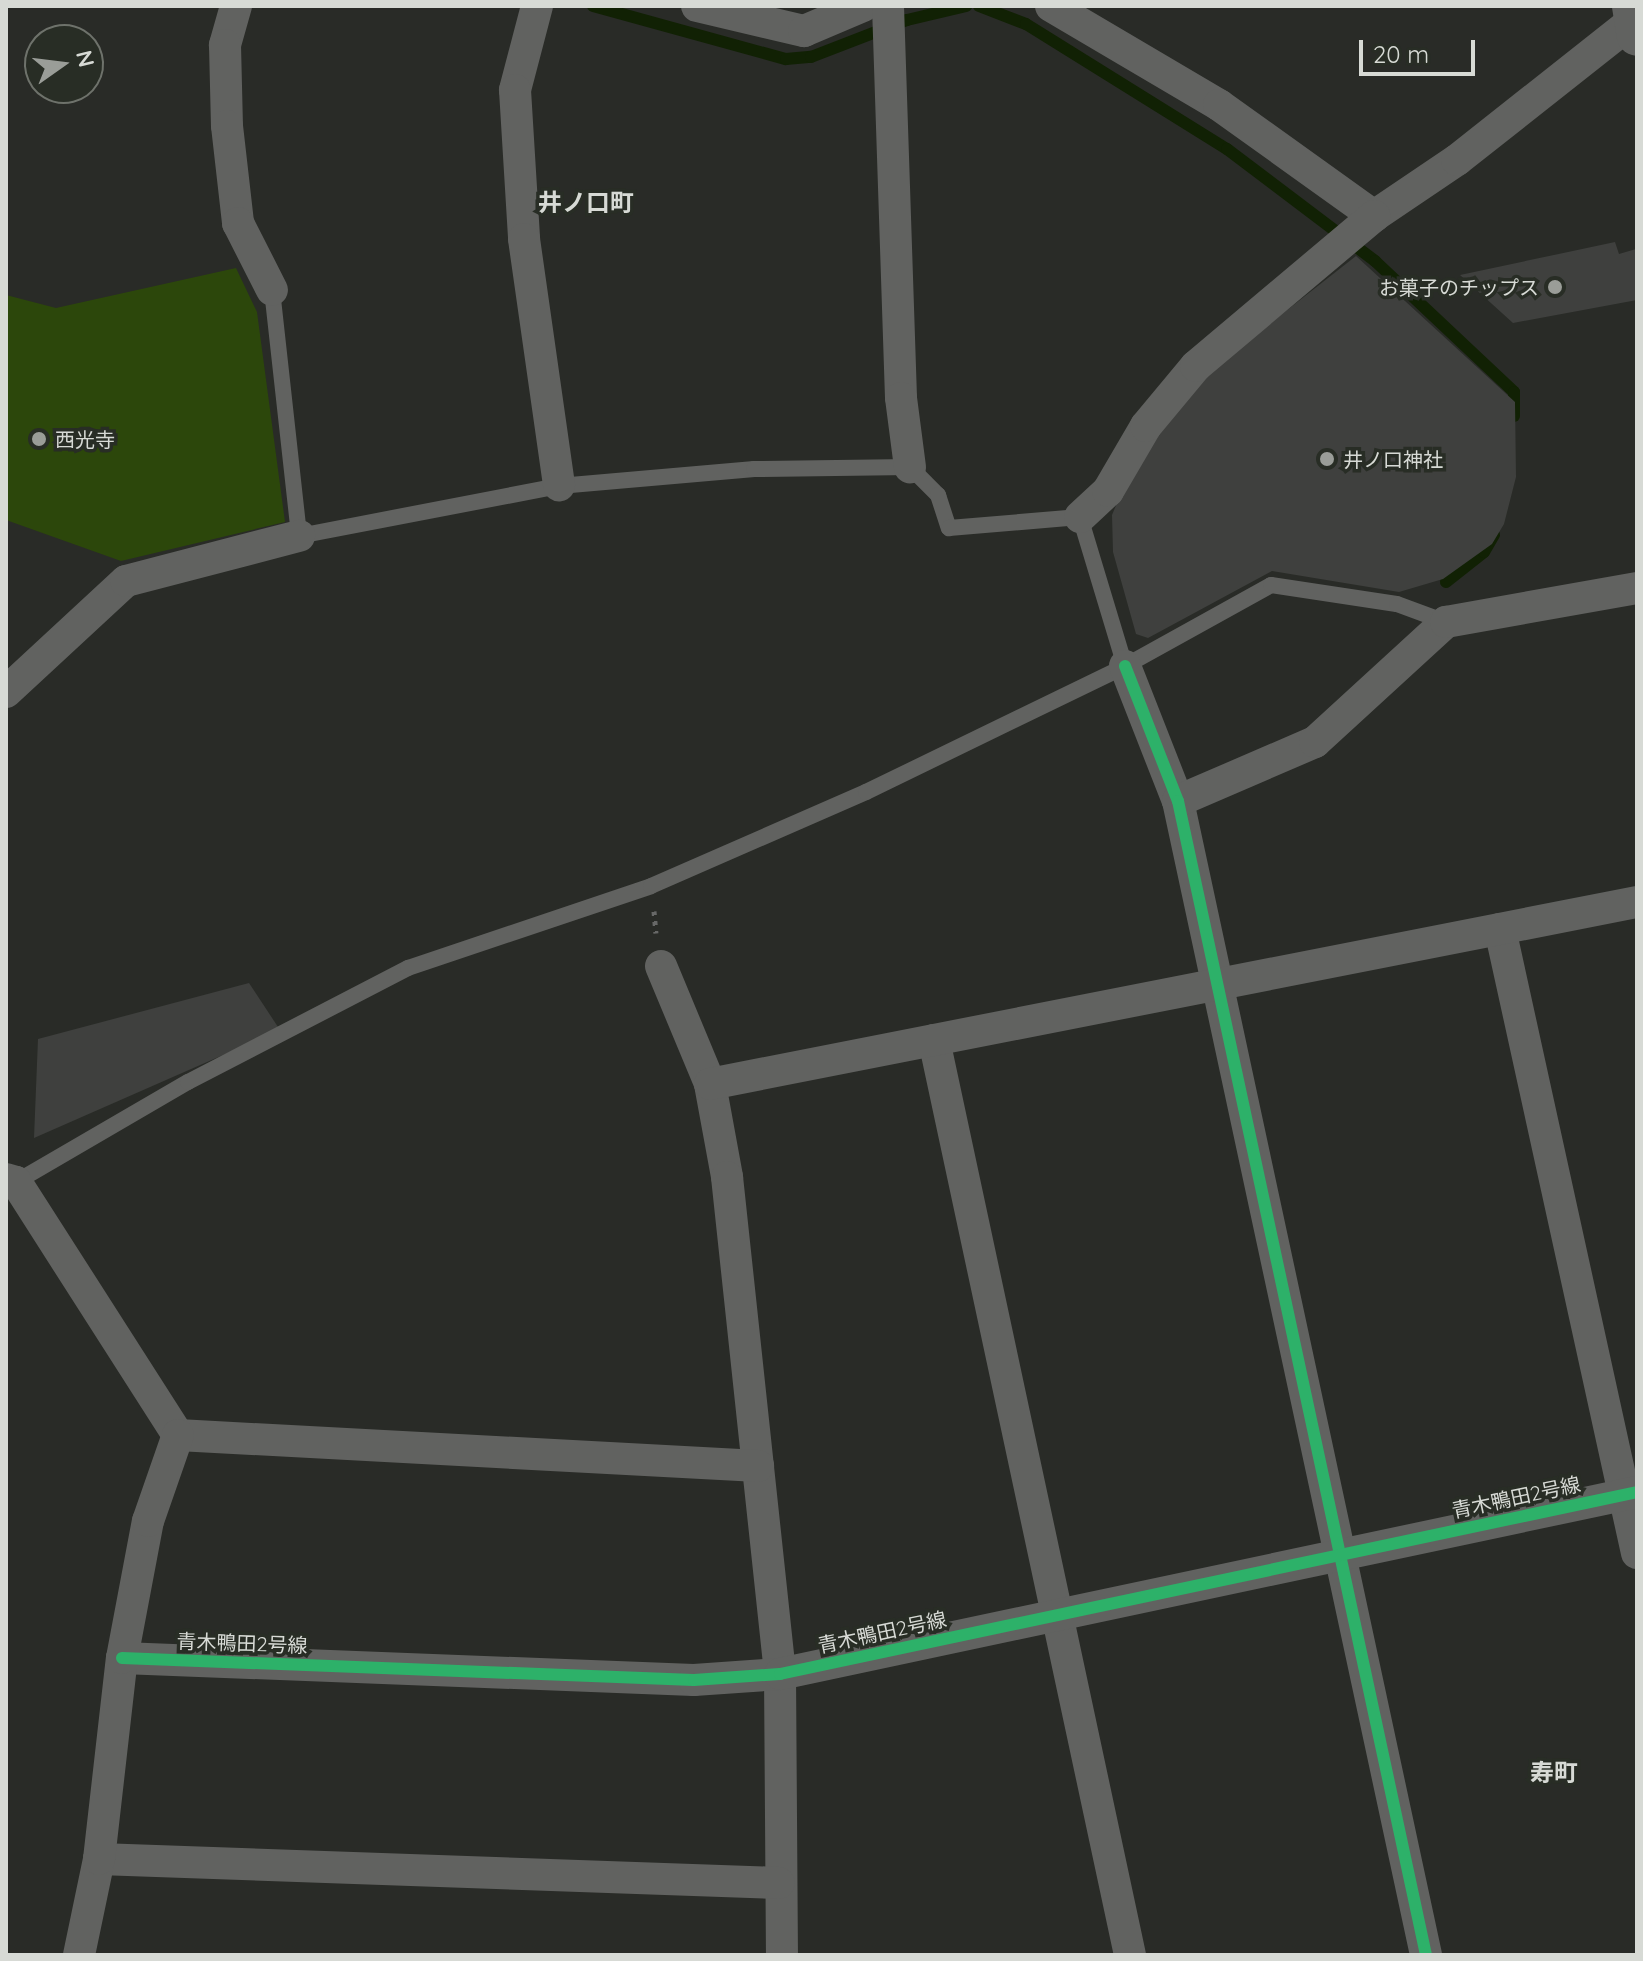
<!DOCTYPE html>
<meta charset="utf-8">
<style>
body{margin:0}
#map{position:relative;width:1643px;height:1961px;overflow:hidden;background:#292b27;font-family:Quicksand,"Noto Sans JP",sans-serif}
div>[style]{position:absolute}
.green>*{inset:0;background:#2c470b}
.stream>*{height:12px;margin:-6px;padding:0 6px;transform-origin:6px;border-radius:6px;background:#112104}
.building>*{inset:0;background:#3f403e}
.path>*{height:5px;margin-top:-2.5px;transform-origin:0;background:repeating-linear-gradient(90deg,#676867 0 4px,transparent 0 10px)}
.service>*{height:16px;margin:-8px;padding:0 8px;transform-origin:8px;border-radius:8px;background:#616260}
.minor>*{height:32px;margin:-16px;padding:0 16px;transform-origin:16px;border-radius:16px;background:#616260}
.tertiary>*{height:40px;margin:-20px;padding:0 20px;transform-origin:20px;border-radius:20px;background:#616260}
.cycleway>*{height:12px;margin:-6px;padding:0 6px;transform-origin:6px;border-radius:6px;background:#2db169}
.dots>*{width:22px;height:22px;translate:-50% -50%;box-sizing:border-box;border:4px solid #282d25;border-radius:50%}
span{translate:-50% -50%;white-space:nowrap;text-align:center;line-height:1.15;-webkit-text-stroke:7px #282d25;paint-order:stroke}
.poi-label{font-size:20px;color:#d7dad5}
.right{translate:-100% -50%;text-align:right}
.left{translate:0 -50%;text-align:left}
.street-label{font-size:20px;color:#d7dad5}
.quarter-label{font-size:24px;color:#d7dad5;font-weight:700}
.frame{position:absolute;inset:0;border:8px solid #d7dad5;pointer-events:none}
.north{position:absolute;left:24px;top:24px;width:80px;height:80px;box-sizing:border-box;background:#282d25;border:2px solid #6e726b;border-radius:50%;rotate:76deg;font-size:22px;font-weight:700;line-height:32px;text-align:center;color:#d7dad5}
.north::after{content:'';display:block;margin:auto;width:28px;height:36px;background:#9a9d98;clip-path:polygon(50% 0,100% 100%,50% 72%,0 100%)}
.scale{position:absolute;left:1359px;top:40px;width:116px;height:36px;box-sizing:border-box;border:4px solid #d7dad5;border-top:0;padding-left:10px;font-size:24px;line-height:28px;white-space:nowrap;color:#d7dad5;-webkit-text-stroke:6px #282d25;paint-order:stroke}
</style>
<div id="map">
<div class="green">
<div style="clip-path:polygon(236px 268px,257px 312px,285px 522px,121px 561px,6px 520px,6px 295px,56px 308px)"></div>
</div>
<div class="stream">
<div style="left:593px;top:6px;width:200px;rotate:15.4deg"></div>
<div style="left:786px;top:59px;width:25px;rotate:-5deg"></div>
<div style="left:811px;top:57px;width:103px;rotate:-21.1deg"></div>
<div style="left:907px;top:20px;width:61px;rotate:-13.3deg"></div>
<div style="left:979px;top:6px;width:50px;rotate:21deg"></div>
<div style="left:1026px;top:24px;width:237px;rotate:31.9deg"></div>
<div style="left:1227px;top:149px;width:186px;rotate:37.1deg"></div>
<div style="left:1375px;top:261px;width:191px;rotate:43.3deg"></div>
<div style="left:1514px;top:392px;width:24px;rotate:90deg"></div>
<div style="left:1446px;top:582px;width:48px;rotate:-38.3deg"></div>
<div style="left:1484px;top:552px;width:20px;rotate:-60deg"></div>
</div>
<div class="building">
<div style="clip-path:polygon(1615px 242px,1619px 254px,1636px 249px,1637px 300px,1513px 323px,1460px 275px)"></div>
<div style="clip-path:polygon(1356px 256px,1515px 402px,1516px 477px,1504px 524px,1492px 544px,1443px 579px,1399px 592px,1272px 571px,1148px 638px,1136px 634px,1113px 552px,1112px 515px,1130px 472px,1208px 372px)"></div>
<div style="clip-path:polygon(249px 983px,280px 1030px,34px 1138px,38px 1039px)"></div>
</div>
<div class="path">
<div style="left:654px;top:911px;width:22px;rotate:85deg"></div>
</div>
<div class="service">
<div style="left:272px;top:290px;width:247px;rotate:83.7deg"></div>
<div style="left:299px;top:536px;width:265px;rotate:-10.9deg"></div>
<div style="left:559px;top:486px;width:196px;rotate:-5deg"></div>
<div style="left:754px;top:469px;width:156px;rotate:-0.7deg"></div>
<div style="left:910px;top:467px;width:40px;rotate:45deg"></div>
<div style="left:938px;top:495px;width:35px;rotate:72deg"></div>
<div style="left:949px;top:528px;width:131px;rotate:-4.8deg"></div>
<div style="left:1080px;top:517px;width:156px;rotate:73.2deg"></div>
<div style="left:16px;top:1182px;width:199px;rotate:-30.2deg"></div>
<div style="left:188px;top:1082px;width:248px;rotate:-27.4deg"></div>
<div style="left:408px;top:968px;width:256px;rotate:-18.6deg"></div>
<div style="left:651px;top:886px;width:235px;rotate:-23.6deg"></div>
<div style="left:866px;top:792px;width:288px;rotate:-25.9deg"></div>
<div style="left:1125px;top:666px;width:167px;rotate:-29deg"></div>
<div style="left:1271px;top:585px;width:127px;rotate:8.6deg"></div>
<div style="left:1397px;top:604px;width:52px;rotate:20.2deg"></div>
</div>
<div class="minor">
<div style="left:236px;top:6px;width:41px;rotate:105.8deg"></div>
<div style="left:225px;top:45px;width:81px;rotate:88.6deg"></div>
<div style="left:227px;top:126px;width:98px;rotate:83.5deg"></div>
<div style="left:238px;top:223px;width:75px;rotate:63.1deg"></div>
<div style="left:537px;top:6px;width:87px;rotate:104.7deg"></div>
<div style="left:515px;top:90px;width:149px;rotate:86.5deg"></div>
<div style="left:524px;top:239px;width:249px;rotate:81.9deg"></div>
<div style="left:697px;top:6px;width:110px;rotate:13.2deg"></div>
<div style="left:804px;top:31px;width:64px;rotate:-23deg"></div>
<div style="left:888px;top:6px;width:392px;rotate:88.1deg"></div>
<div style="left:901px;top:398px;width:70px;rotate:82.6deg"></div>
<div style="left:1051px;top:6px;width:195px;rotate:30.5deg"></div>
<div style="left:1219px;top:105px;width:191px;rotate:35.6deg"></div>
<div style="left:1374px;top:216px;width:100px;rotate:-34deg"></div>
<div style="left:1457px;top:160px;width:226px;rotate:-38.3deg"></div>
<div style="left:1080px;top:517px;width:38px;rotate:-43deg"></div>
<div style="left:1108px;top:491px;width:75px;rotate:-59.7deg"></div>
<div style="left:1146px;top:426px;width:78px;rotate:-50.2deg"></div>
<div style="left:1196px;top:366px;width:233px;rotate:-40.1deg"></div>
<div style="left:1125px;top:666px;width:145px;rotate:68.6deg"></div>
<div style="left:1178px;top:801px;width:1180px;rotate:77.87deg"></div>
<div style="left:6px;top:692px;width:163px;rotate:-42.8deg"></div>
<div style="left:126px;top:581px;width:179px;rotate:-14.6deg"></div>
<div style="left:1178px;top:801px;width:149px;rotate:-23.3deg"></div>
<div style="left:1315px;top:742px;width:178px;rotate:-42.5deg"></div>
<div style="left:1446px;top:622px;width:194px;rotate:-10.1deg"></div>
<div style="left:1500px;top:929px;width:639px;rotate:77.62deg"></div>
<div style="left:661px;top:966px;width:128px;rotate:67.4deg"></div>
<div style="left:710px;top:1084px;width:95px;rotate:79.6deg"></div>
<div style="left:727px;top:1177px;width:500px;rotate:83.9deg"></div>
<div style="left:780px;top:1674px;width:281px;rotate:89.6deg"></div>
<div style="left:934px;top:1040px;width:936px;rotate:77.91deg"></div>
<div style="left:710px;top:1084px;width:945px;rotate:-11.11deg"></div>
<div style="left:6px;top:1179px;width:10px;rotate:17deg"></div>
<div style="left:16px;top:1182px;width:300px;rotate:57.4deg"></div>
<div style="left:178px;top:1435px;width:581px;rotate:3.06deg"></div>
<div style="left:122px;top:1658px;width:572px;rotate:2.2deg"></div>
<div style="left:694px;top:1680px;width:86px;rotate:-4deg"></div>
<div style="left:780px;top:1674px;width:876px;rotate:-11.99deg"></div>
<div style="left:99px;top:1859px;width:680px;rotate:2.02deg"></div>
<div style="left:79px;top:1955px;width:98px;rotate:-78.2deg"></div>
<div style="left:99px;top:1859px;width:202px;rotate:-83.5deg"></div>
<div style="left:122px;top:1658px;width:139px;rotate:-79.3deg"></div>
<div style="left:148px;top:1521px;width:91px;rotate:-70.8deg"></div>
</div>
<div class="tertiary">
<div style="left:1632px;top:6px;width:30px;rotate:81deg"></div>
</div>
<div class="cycleway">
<div style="left:1125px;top:666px;width:145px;rotate:68.6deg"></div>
<div style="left:1178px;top:801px;width:1180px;rotate:77.87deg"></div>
<div style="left:122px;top:1658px;width:572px;rotate:2.2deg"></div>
<div style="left:694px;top:1680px;width:86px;rotate:-4deg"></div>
<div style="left:780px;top:1674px;width:876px;rotate:-11.99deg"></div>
</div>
<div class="dots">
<div style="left:1555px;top:287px;background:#9a9d98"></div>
<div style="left:39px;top:439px;background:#9a9d98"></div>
<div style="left:1327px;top:459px;background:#9a9d98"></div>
</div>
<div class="poi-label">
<span class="right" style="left:1539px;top:287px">お菓子のチップス</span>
<span class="left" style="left:55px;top:439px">西光寺</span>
<span class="left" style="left:1343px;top:459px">井ノ口神社</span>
</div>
<div class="street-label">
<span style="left:1516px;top:1497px;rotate:-12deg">青木鴨田2号線</span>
<span style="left:882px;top:1632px;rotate:-12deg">青木鴨田2号線</span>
<span style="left:242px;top:1643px;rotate:2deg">青木鴨田2号線</span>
</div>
<div class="quarter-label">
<span style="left:586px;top:203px">井ノ口町</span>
<span style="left:1554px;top:1773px">寿町</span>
</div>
<div class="frame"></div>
<div class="north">N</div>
<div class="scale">20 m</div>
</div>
